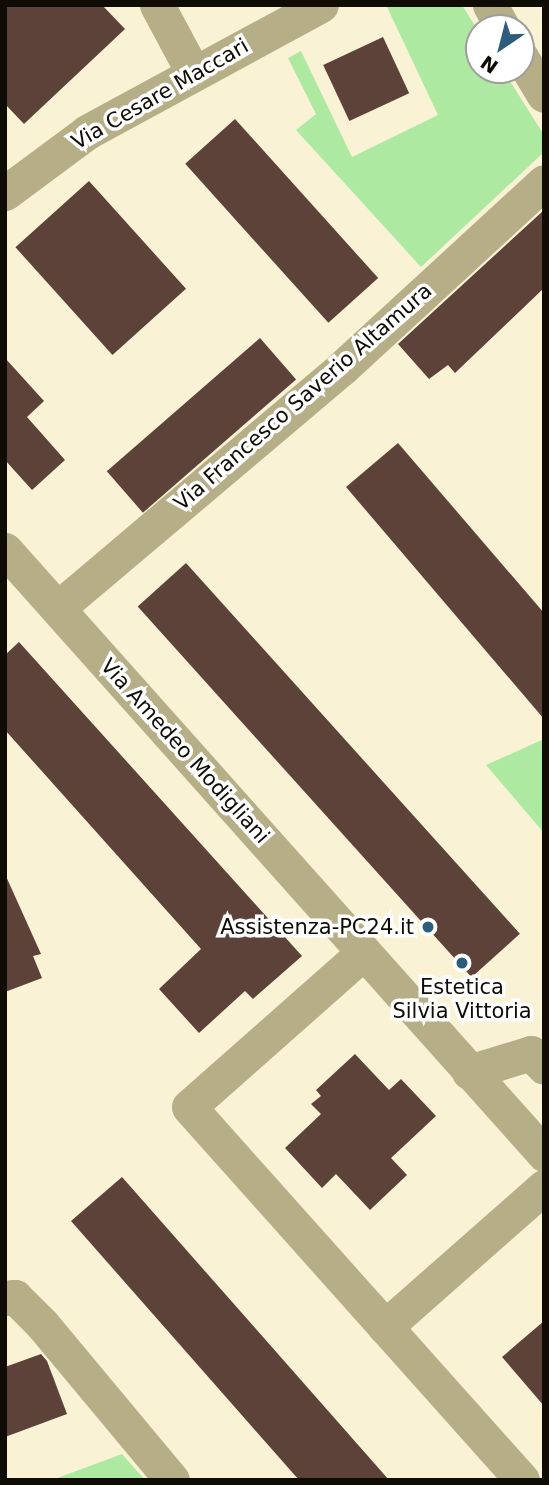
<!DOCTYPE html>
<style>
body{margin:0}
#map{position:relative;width:549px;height:1485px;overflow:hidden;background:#f9f2d5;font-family:"DejaVu Sans",sans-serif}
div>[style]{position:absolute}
.green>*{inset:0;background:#aee9a1}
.building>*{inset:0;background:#5c4239;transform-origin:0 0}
.minor>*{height:35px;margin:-17.5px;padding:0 17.5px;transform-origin:17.5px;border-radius:17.5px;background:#b6ae86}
.dots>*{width:19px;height:19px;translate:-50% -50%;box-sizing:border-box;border:4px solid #fff;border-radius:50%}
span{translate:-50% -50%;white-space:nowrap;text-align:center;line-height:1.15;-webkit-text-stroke:7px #fff;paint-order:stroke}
.street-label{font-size:21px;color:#0e0c04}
.poi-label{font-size:21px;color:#0e0c04}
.right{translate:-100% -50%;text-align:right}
.frame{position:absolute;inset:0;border:7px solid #0e0c04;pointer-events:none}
.north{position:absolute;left:465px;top:14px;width:70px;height:70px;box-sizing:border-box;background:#fff;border:2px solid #9f9e9b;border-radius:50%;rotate:215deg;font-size:19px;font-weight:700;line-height:28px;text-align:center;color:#0e0c04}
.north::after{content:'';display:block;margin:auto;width:24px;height:32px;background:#2e5d7c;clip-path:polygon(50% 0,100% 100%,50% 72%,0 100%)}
</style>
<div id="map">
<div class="green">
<div style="clip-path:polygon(390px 5px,462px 5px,479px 32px,479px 70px,503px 70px,544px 135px,544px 152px,421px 267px,296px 130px,316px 114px,288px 58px,301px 51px,352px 157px,438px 115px,387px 7px)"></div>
<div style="clip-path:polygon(544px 739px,544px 833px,486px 765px)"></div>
<div style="clip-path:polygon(122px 1454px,145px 1480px,52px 1480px)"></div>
</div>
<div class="building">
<div style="clip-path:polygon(5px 5px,102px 5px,125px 29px,24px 124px,5px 104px)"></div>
<div style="left:383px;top:37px;width:62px;height:66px;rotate:65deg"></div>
<div style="left:235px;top:119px;width:214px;height:67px;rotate:48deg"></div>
<div style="left:89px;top:181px;width:145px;height:99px;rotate:48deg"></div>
<div style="clip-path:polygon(544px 210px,544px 288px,455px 373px,448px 365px,429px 379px,398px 344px)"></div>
<div style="left:260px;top:338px;width:55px;height:203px;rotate:49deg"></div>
<div style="clip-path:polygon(5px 358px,44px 401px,27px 417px,65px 460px,32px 490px,5px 460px)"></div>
<div style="clip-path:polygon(398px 443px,544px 613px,544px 719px,346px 487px)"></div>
<div style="left:186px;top:563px;width:499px;height:65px;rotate:48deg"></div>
<div style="clip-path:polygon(19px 642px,302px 956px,253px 999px,245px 991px,199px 1033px,159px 989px,201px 949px,5px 730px,5px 655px)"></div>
<div style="clip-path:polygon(5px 874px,41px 954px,33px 956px,42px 978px,5px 992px)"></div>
<div style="clip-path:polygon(355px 1054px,389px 1090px,401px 1079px,436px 1116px,391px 1158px,407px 1175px,370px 1210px,336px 1174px,322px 1188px,285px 1148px,321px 1114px,311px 1104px,321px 1096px,316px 1090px)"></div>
<div style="clip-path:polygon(122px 1177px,389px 1480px,299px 1480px,71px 1221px)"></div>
<div style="clip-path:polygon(544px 1321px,544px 1406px,502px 1357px)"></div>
<div style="clip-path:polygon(41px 1354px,47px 1361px,67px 1414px,5px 1437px,5px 1367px)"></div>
</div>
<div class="minor">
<div style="left:157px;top:5px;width:76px;rotate:61.8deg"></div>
<div style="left:490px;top:5px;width:26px;rotate:61deg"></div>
<div style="left:521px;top:57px;width:44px;rotate:58.8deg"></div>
<div style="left:5px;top:193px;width:102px;rotate:-36.6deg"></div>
<div style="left:87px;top:132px;width:266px;rotate:-28.5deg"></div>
<div style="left:5px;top:550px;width:810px;rotate:48.25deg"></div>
<div style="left:58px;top:608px;width:373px;rotate:-40.2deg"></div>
<div style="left:343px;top:367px;width:273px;rotate:-42.6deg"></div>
<div style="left:363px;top:953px;width:232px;rotate:138.5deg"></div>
<div style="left:189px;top:1107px;width:500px;rotate:48.24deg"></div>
<div style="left:469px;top:1072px;width:65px;rotate:-17deg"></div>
<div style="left:531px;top:1053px;width:19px;rotate:47deg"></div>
<div style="left:5px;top:1298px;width:10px;rotate:-6deg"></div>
<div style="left:15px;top:1297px;width:38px;rotate:45deg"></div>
<div style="left:42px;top:1324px;width:203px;rotate:50.2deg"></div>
<div style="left:385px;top:1327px;width:212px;rotate:-41.4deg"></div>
</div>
<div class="dots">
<div style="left:428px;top:927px;background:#2e5d7c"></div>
<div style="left:462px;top:963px;background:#2e5d7c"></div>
</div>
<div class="street-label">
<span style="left:160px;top:94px;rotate:-30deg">Via Cesare Maccari</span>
<span style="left:303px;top:397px;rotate:-41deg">Via Francesco Saverio Altamura</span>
<span style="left:185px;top:751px;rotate:48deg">Via Amedeo Modigliani</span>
</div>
<div class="poi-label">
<span class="right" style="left:414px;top:927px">Assistenza-PC24.it</span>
<span style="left:462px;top:999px">Estetica<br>Silvia Vittoria</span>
</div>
<div class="frame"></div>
<div class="north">N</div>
</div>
